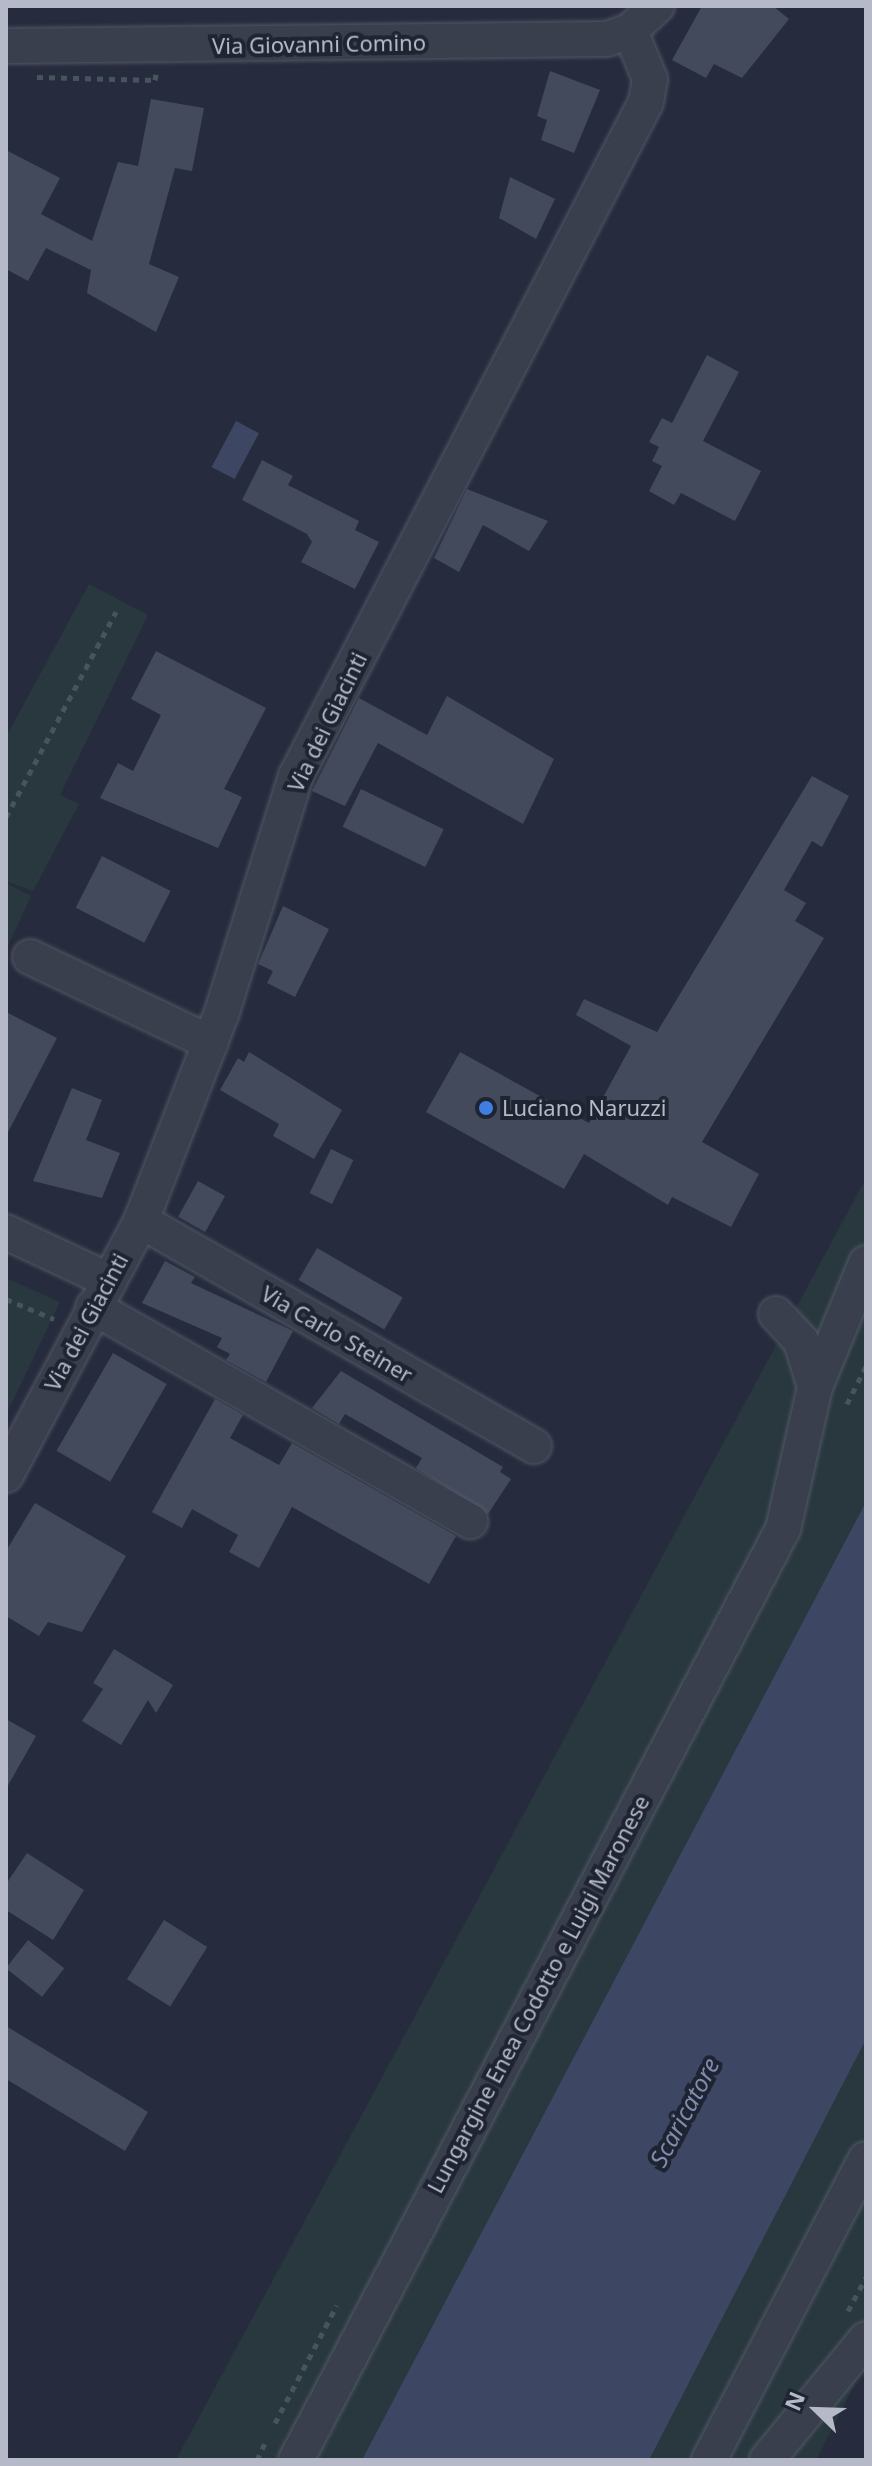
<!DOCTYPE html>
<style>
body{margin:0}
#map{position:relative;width:872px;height:2466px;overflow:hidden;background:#262c3d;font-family:"Noto Sans",sans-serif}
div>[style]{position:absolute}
.green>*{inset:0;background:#28383e}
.water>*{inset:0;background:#3d4764;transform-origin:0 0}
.building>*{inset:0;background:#434a5c;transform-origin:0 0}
.path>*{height:5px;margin-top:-2.5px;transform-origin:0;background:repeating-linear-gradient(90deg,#46555b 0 6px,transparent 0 12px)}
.roads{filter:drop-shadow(0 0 2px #525765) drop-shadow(0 0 2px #525765)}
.minor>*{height:34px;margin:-17px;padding:0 17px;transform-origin:17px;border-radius:17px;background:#3a3f4d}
.dots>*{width:22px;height:22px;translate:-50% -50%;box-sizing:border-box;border:4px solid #1f2432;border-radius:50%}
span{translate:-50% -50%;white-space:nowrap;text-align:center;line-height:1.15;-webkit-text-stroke:8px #1f2432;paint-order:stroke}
.street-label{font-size:22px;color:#b6bac8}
.poi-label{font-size:22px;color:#b6bac8}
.left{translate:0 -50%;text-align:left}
.water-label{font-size:24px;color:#808cad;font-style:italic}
.frame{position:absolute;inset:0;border:8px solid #b6bac8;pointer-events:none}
.north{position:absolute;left:776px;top:2370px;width:80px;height:80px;-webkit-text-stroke:6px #1f2432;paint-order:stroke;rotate:293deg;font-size:22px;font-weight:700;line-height:32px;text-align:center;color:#b6bac8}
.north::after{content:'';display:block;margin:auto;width:28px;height:36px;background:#b6bac8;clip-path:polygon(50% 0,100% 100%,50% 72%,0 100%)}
</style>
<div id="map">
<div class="green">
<div style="clip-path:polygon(89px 584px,148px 615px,60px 795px,79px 804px,33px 891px,6px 881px,6px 737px)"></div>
<div style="clip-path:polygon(6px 883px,31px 896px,6px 950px)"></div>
<div style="clip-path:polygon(866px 1178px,866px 2362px,816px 2460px,176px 2460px)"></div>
<div style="clip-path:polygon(6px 1278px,60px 1302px,6px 1415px)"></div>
</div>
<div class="water">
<div style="left:236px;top:421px;width:26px;height:52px;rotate:28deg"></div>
<div style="clip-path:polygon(866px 1502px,866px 2039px,649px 2460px,362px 2460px)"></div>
</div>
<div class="building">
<div style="clip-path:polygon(702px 6px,773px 6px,789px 19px,742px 78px,714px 64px,706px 78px,672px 60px)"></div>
<div style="clip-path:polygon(550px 71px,600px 90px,574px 153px,541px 140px,547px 120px,537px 116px)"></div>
<div style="clip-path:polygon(151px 99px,204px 108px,192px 171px,175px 168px,149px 264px,179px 277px,156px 332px,87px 293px,91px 270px,46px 248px,28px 281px,6px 269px,6px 150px,60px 178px,41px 214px,92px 241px,118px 162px,138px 166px)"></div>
<div style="clip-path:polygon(510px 177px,555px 199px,536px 239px,499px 218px)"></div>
<div style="clip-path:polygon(707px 355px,739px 372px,703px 441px,761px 471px,735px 521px,681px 493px,674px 505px,649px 491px,662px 466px,652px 461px,659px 447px,649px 442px,662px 418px,672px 423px)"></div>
<div style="clip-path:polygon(262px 460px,293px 476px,288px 485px,359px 521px,355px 530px,379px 542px,355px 589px,301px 562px,312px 542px,307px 534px,242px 500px)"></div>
<div style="clip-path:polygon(467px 489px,548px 521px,529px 551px,483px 525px,459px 572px,434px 558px)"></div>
<div style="clip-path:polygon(156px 651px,266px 708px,224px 789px,242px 797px,218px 848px,100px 798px,118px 763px,133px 771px,161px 715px,131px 699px)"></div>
<div style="clip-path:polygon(447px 696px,554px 759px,523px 824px,378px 743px,345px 806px,312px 791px,359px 698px,427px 735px)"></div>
<div style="clip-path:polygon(812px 776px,849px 796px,822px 847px,812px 841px,784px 890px,806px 903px,795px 921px,824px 938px,702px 1142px,759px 1174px,731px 1227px,672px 1197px,668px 1205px,584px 1154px,564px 1189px,426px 1112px,460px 1052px,589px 1123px,631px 1046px,576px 1015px,584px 999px,657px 1032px)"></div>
<div style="left:361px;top:789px;width:92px;height:42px;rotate:26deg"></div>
<div style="left:102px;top:856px;width:77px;height:58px;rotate:27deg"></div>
<div style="clip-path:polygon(283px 906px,329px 929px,295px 997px,267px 983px,273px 971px,258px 964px)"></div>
<div style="clip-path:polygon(6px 1012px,57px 1038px,6px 1136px)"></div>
<div style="clip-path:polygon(249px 1052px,342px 1110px,314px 1159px,273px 1136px,279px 1124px,220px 1090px,238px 1058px,244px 1062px)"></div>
<div style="clip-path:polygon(72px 1088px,102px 1100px,86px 1140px,120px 1153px,102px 1198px,33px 1181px)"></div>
<div style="left:331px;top:1149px;width:25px;height:49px;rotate:26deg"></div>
<div style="left:198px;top:1181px;width:31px;height:41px;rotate:29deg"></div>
<div style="left:317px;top:1248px;width:99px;height:37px;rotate:30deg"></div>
<div style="clip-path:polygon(165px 1261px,195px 1277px,191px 1283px,293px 1331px,266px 1382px,226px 1360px,230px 1354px,217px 1347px,222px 1338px,142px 1303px)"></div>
<div style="left:113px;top:1353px;width:62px;height:113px;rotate:30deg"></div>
<div style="clip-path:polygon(341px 1371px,503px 1467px,500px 1472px,511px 1479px,488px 1514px,416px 1468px,422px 1458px,345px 1414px,339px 1424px,312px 1408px)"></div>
<div style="clip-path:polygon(215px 1399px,243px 1415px,230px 1438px,279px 1465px,292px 1443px,456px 1536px,429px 1584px,292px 1507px,259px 1568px,229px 1552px,238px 1535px,192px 1509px,182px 1528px,152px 1512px)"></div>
<div style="clip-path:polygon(35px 1503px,126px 1556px,82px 1632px,48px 1622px,39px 1636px,6px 1616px,6px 1551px)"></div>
<div style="clip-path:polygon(114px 1649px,173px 1685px,156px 1713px,148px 1700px,121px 1745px,82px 1721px,103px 1689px,93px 1683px)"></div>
<div style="clip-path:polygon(6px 1719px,36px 1736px,6px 1789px)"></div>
<div style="clip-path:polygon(27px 1853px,84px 1890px,53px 1940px,6px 1910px,6px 1884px)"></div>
<div style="left:164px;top:1920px;width:51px;height:70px;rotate:32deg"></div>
<div style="left:28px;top:1940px;width:46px;height:36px;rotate:38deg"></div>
<div style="clip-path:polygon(6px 2026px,148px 2112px,125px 2151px,6px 2079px)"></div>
</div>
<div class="path">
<div style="left:37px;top:77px;width:118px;rotate:1.5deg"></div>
<div style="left:155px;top:80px;width:6px;rotate:-81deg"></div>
<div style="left:6px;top:817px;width:233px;rotate:-61.8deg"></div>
<div style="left:6px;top:1299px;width:52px;rotate:22.6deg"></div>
<div style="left:847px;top:1404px;width:42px;rotate:-63.4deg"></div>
<div style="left:848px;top:2311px;width:38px;rotate:-62deg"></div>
<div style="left:275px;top:2423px;width:133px;rotate:-62.3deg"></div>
<div style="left:257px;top:2460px;width:19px;rotate:-65deg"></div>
</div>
<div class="roads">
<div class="minor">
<div style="left:6px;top:46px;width:601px;rotate:-0.67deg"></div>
<div style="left:607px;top:39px;width:24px;rotate:-19deg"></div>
<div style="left:630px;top:31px;width:37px;rotate:-43deg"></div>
<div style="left:30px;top:957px;width:200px;rotate:25.4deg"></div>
<div style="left:141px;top:1221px;width:453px;rotate:29.8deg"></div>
<div style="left:6px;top:1232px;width:113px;rotate:25.2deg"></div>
<div style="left:93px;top:1307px;width:434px;rotate:29.6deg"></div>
<div style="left:776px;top:1314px;width:37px;rotate:47deg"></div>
<div style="left:801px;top:1341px;width:48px;rotate:73.1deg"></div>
<div style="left:6px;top:1475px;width:288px;rotate:-62deg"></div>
<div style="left:141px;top:1221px;width:224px;rotate:-68.8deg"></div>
<div style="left:222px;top:1012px;width:247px;rotate:-72.6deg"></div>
<div style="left:296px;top:776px;width:759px;rotate:-62.56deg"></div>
<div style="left:646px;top:102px;width:23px;rotate:-80deg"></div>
<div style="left:650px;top:79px;width:52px;rotate:-112.6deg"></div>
<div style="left:296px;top:2460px;width:1051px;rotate:-62.39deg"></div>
<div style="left:783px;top:1529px;width:146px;rotate:-77.3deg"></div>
<div style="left:815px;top:1387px;width:134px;rotate:-67.6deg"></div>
<div style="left:709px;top:2460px;width:339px;rotate:-62.5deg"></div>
<div style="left:767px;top:2460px;width:156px;rotate:-50.7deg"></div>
</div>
</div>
<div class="dots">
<div style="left:486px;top:1108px;background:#3f7fe0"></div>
</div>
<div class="street-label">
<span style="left:319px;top:44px;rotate:-1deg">Via Giovanni Comino</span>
<span style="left:327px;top:722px;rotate:-64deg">Via dei Giacinti</span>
<span style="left:86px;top:1322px;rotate:-62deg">Via dei Giacinti</span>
<span style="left:337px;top:1334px;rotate:30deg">Via Carlo Steiner</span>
<span style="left:538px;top:1994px;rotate:-62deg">Lungargine Enea Codotto e Luigi Maronese</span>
</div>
<div class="poi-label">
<span class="left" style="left:502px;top:1108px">Luciano Naruzzi</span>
</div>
<div class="water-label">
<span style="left:684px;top:2112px;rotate:-62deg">Scaricatore</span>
</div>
<div class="frame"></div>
<div class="north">N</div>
</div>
